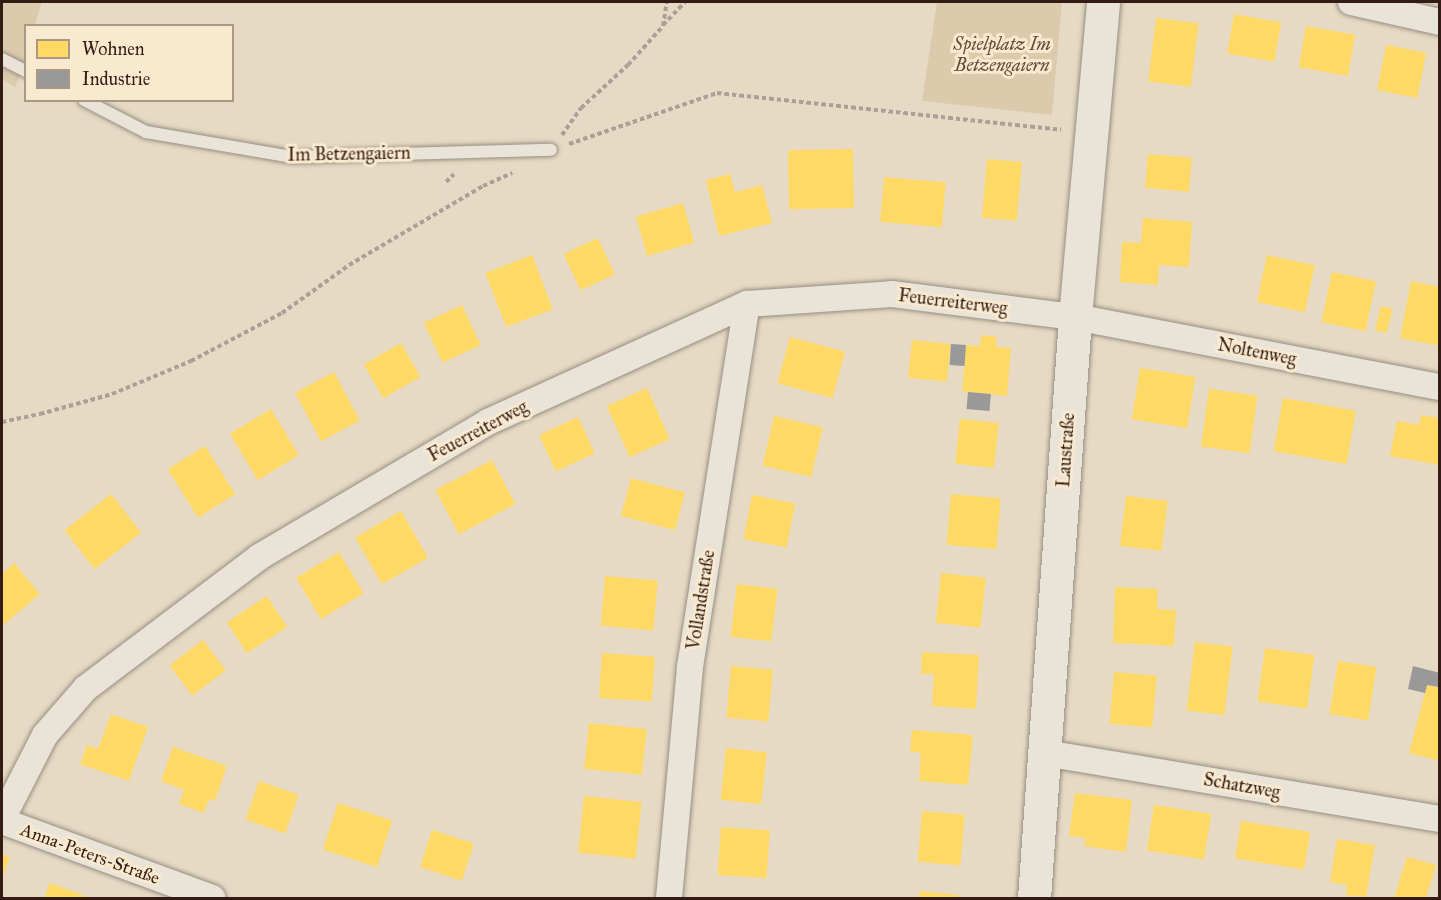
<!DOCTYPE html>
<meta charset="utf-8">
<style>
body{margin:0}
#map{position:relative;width:1441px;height:900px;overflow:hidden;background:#e6dac4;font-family:"IM FELL Great Primer",serif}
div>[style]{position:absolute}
.green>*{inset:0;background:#dccaad}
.homes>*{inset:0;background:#ffd966;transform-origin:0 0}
.industry>*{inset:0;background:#999;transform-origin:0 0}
.path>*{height:4px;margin-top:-2px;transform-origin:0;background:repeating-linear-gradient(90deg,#a9a198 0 4.5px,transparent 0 7.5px)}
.roads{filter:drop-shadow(0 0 2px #978e80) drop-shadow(0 0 2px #978e80)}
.lane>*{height:12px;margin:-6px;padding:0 6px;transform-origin:6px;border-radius:6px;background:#eae3d8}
.street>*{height:26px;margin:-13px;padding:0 13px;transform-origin:13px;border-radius:13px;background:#eae3d8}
.secondary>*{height:33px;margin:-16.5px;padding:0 16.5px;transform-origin:16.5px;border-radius:16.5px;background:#eae3d8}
span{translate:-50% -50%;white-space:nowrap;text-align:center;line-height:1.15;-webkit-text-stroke:6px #f8e9cf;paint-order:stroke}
.park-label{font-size:18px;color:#644c3c;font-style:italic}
.street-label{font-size:18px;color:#341c14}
.frame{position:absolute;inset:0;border:3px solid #341c14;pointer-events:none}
.legend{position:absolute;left:24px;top:24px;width:210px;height:78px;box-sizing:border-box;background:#f8e9cf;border:2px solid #aa9784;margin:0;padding:8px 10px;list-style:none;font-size:18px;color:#341c14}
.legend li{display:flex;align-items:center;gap:12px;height:30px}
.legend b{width:30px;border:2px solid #aa9784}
</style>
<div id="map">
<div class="green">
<div style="clip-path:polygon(2px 2px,42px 2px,35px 25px,26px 26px,25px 63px,15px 87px,2px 79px)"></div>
<div style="clip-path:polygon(937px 2px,1062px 2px,1052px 115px,922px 101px)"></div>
</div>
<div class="homes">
<div style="left:1234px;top:14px;width:48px;height:40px;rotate:10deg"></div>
<div style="left:1156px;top:18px;width:43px;height:64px;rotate:7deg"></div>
<div style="left:1306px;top:26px;width:50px;height:42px;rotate:10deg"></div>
<div style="left:1386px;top:45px;width:41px;height:46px;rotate:11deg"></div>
<div style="left:853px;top:149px;width:59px;height:65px;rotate:89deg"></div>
<div style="left:1148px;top:154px;width:44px;height:34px;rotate:5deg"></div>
<div style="left:987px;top:159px;width:35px;height:59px;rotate:5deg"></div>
<div style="clip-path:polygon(730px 174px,735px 192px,762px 185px,772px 223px,719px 236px,706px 180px)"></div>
<div style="left:884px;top:177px;width:62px;height:45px;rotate:5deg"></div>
<div style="left:683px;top:203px;width:41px;height:49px;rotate:74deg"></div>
<div style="clip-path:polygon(1143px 218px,1192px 222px,1189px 267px,1159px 265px,1158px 285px,1120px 282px,1122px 242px,1141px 243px)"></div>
<div style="left:598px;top:238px;width:40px;height:38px;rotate:65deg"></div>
<div style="left:532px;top:255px;width:58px;height:50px;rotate:69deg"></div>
<div style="left:1267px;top:255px;width:49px;height:48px;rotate:12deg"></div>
<div style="left:1332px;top:272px;width:45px;height:51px;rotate:12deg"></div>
<div style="clip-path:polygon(1411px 281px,1440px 287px,1440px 346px,1400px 338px)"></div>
<div style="left:462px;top:305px;width:44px;height:42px;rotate:65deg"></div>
<div style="left:1381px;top:306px;width:12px;height:25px;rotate:14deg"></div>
<div style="clip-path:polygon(981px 335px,997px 337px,996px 347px,1011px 348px,1007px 396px,962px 391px,966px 345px,980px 346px)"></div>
<div style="left:790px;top:337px;width:57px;height:48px;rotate:15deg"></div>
<div style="left:912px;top:340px;width:39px;height:38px;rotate:6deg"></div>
<div style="left:401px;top:343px;width:39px;height:43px;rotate:60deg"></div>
<div style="left:1140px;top:368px;width:56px;height:52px;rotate:9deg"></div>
<div style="left:334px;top:372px;width:55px;height:44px;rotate:62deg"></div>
<div style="left:647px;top:388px;width:56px;height:44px;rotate:66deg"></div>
<div style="left:1209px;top:389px;width:49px;height:58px;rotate:8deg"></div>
<div style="left:1283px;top:398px;width:74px;height:54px;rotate:10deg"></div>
<div style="left:271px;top:409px;width:54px;height:48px;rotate:59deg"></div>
<div style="clip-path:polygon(1421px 415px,1439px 418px,1440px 465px,1390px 456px,1397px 421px,1419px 425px)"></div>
<div style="left:774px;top:416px;width:50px;height:51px;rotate:13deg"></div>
<div style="left:578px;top:417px;width:40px;height:43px;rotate:65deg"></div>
<div style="left:960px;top:419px;width:39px;height:45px;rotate:6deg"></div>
<div style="left:205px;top:446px;width:57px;height:44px;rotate:58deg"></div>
<div style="left:492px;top:460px;width:50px;height:64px;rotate:62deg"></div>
<div style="left:631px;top:478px;width:56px;height:39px;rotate:15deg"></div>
<div style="left:111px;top:494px;width:49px;height:59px;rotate:52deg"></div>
<div style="left:951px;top:494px;width:50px;height:51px;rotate:5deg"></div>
<div style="left:752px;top:495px;width:44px;height:45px;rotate:11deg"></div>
<div style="left:1126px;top:496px;width:42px;height:50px;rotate:7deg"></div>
<div style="left:401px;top:511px;width:54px;height:53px;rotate:60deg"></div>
<div style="left:339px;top:552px;width:48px;height:50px;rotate:59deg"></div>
<div style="clip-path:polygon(14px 563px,40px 594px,2px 626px,2px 574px)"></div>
<div style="left:941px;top:573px;width:45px;height:50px;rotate:6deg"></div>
<div style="left:605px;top:576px;width:53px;height:50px;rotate:5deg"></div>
<div style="left:737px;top:584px;width:41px;height:53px;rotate:7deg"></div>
<div style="clip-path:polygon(1115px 587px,1158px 589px,1157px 609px,1176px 610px,1174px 646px,1113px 643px)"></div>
<div style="left:267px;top:596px;width:37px;height:48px;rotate:57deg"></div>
<div style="left:203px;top:640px;width:38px;height:42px;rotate:53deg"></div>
<div style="left:1195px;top:642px;width:38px;height:69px;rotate:7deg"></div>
<div style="left:1265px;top:648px;width:50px;height:54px;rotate:8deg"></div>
<div style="clip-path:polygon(922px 652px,979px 655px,976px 709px,932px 706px,934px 674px,921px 674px)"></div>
<div style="left:602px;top:653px;width:53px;height:45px;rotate:4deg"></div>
<div style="left:1338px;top:661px;width:39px;height:54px;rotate:9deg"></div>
<div style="left:731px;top:666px;width:42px;height:52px;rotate:5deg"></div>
<div style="left:1114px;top:672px;width:43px;height:52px;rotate:5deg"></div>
<div style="clip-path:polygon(1427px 685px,1440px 688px,1440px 761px,1409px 753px)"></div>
<div style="clip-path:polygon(111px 714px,148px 727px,129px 781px,80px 764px,87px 745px,98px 749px)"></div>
<div style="left:589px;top:723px;width:58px;height:46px;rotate:6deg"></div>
<div style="clip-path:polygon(912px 730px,973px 735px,968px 785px,919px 781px,921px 753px,910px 751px)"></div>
<div style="clip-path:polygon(173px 747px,227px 766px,215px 801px,209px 799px,204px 813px,179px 804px,184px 790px,161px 781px)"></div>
<div style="left:726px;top:748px;width:41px;height:52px;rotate:6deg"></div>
<div style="left:259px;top:781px;width:42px;height:41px;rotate:19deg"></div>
<div style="clip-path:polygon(1075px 793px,1132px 800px,1126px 852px,1084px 846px,1086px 838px,1069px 836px)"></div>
<div style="left:584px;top:796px;width:58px;height:57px;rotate:6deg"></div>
<div style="left:338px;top:803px;width:57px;height:49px;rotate:18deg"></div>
<div style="left:1154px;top:805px;width:58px;height:46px;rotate:9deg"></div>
<div style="left:922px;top:811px;width:43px;height:51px;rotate:5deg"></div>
<div style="left:1241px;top:821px;width:70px;height:38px;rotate:9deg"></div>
<div style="left:721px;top:827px;width:49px;height:48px;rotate:4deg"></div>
<div style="left:432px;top:830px;width:44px;height:39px;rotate:18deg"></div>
<div style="clip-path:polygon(1337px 839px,1375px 845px,1366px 897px,1346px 895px,1347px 885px,1330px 882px)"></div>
<div style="clip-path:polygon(2px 854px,10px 857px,2px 878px)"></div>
<div style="clip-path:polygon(1407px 857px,1436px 865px,1426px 898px,1394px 898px)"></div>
<div style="clip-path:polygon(50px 883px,91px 898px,44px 898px)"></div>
<div style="clip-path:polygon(920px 891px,959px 895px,958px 898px,919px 898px)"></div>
</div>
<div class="industry">
<div style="left:951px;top:344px;width:15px;height:21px;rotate:4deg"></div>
<div style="left:968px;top:392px;width:23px;height:17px;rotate:5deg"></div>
<div style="clip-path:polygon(1413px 666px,1440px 673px,1439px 687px,1427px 685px,1425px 693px,1408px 689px)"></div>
</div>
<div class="path">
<div style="left:663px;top:25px;width:32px;rotate:-46deg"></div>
<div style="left:562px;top:135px;width:33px;rotate:-55deg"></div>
<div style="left:581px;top:108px;width:64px;rotate:-42.5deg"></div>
<div style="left:628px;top:65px;width:52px;rotate:-48.1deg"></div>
<div style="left:663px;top:26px;width:24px;rotate:-81deg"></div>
<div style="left:569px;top:144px;width:157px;rotate:-19deg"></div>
<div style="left:717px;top:93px;width:346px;rotate:6.1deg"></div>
<div style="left:446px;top:182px;width:11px;rotate:-45deg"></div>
<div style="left:2px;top:422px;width:39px;rotate:-12deg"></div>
<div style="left:40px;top:414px;width:75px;rotate:-15.5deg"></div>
<div style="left:112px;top:394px;width:86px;rotate:-22.7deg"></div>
<div style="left:191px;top:361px;width:103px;rotate:-27.8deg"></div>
<div style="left:282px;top:313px;width:82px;rotate:-35.6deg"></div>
<div style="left:349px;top:265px;width:156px;rotate:-30.5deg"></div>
<div style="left:483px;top:186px;width:32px;rotate:-24deg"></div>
</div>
<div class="roads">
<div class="lane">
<div style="left:2px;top:59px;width:27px;rotate:27deg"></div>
<div style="left:84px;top:100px;width:70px;rotate:27.3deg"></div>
<div style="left:146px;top:132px;width:149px;rotate:9.7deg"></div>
<div style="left:293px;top:157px;width:258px;rotate:-1.6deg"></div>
</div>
<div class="street">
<div style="left:1351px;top:2px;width:91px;rotate:12.7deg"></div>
<div style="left:1045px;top:753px;width:400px;rotate:9.5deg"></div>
<div style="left:2px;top:819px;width:94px;rotate:-62.9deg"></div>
<div style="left:45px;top:735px;width:62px;rotate:-48.9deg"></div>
<div style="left:86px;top:688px;width:217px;rotate:-37.1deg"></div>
<div style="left:259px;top:557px;width:266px;rotate:-30.5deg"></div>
<div style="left:488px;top:422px;width:285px;rotate:-24.5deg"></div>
<div style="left:747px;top:304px;width:145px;rotate:-3.9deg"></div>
<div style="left:892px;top:294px;width:184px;rotate:7.2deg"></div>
<div style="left:1075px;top:317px;width:372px;rotate:10.9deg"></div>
<div style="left:2px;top:821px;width:224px;rotate:20.1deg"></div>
<div style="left:669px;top:898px;width:232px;rotate:-84.8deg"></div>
<div style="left:690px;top:667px;width:367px;rotate:-81.1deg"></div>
</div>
<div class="secondary">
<div style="left:1034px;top:898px;width:582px;rotate:-85.96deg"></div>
<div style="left:1075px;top:317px;width:316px;rotate:-84.9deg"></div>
</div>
</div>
<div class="park-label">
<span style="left:1002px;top:55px">Spielplatz Im<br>Betzengaiern</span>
</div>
<div class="street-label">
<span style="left:349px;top:154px;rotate:-1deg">Im Betzengaiern</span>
<span style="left:953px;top:302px;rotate:7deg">Feuerreiterweg</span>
<span style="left:1257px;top:352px;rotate:11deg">Noltenweg</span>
<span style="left:478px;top:431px;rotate:-28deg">Feuerreiterweg</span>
<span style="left:1066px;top:450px;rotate:-86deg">Laustraße</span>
<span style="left:701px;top:600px;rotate:-81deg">Vollandstraße</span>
<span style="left:1242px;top:786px;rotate:10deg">Schatzweg</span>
<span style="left:90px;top:854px;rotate:20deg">Anna-Peters-Straße</span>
</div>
<div class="frame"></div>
<ul class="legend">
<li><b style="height:16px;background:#ffd966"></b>Wohnen</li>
<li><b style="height:16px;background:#999"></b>Industrie</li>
</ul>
</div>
